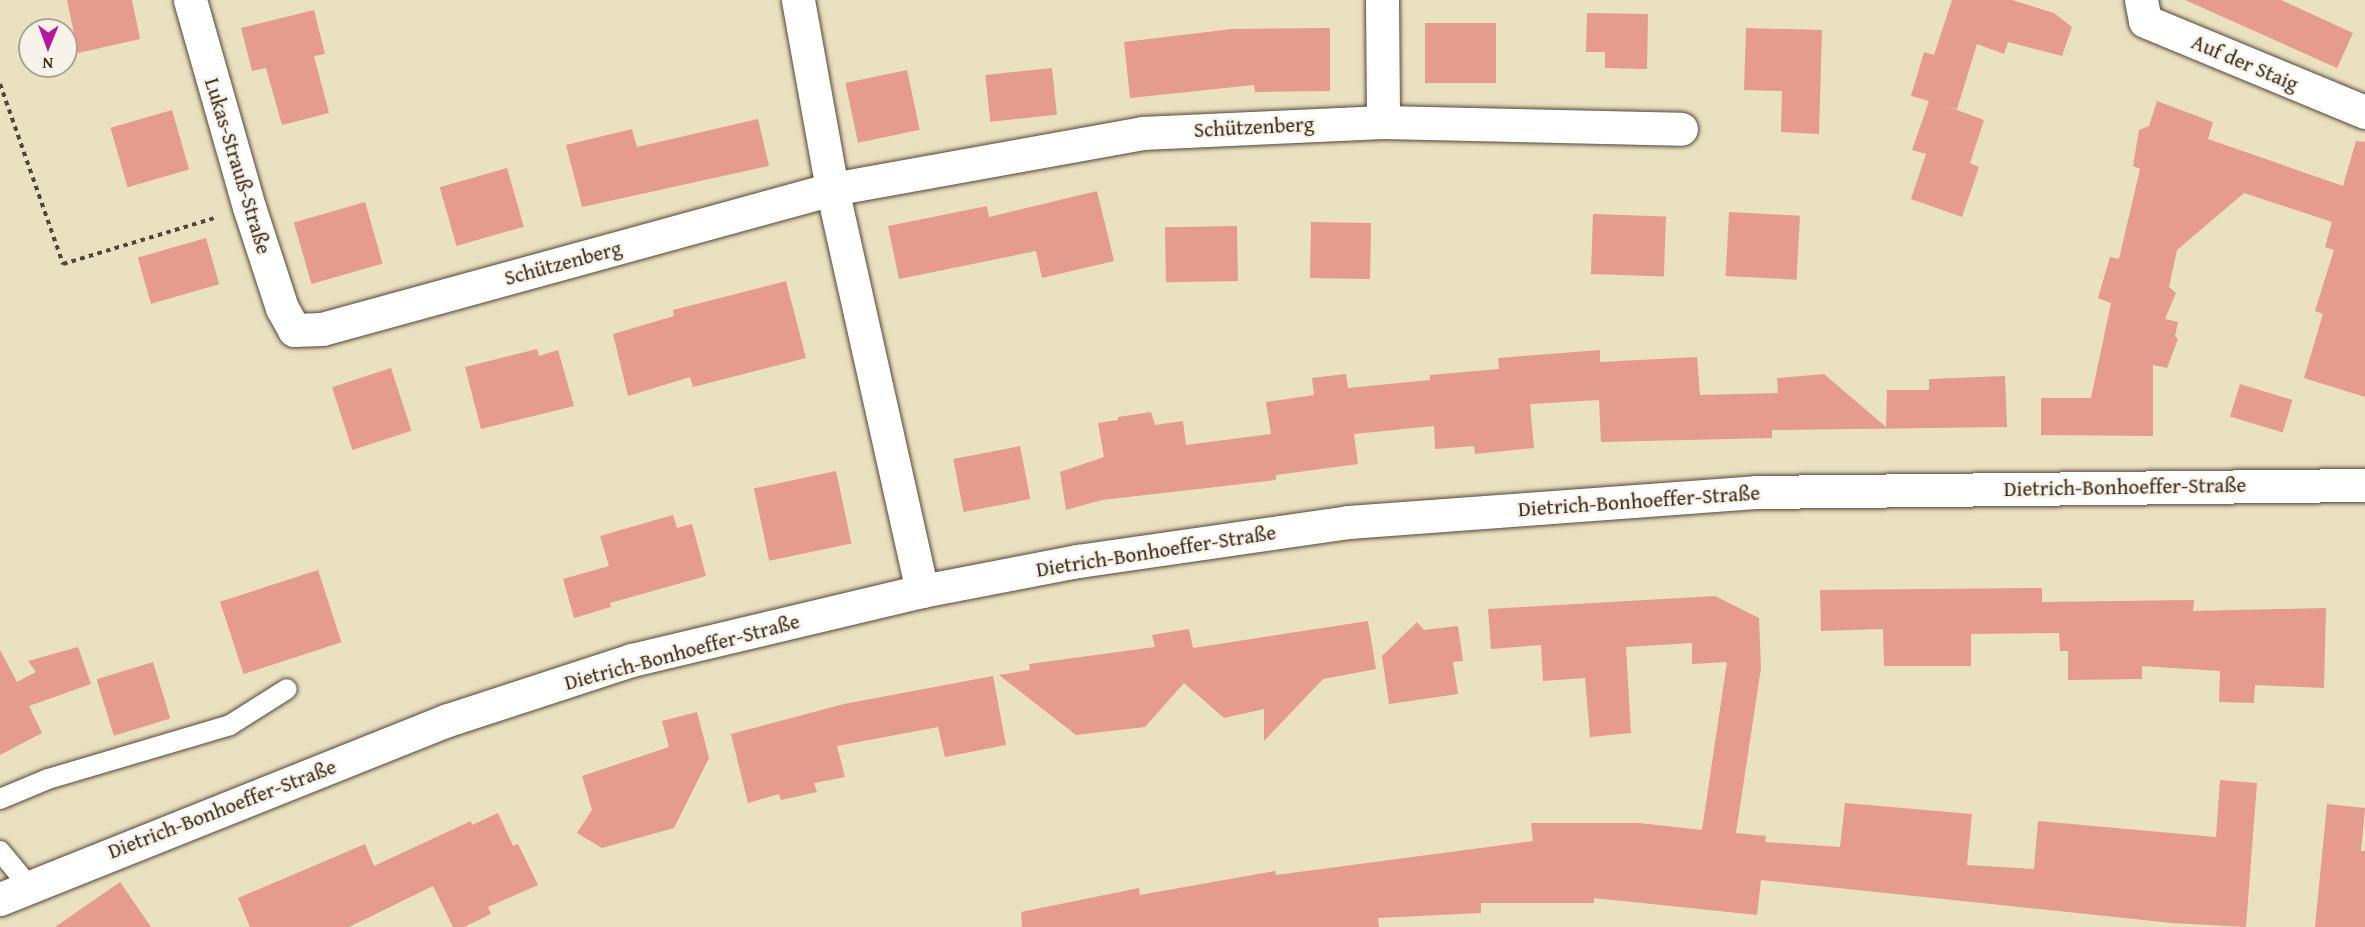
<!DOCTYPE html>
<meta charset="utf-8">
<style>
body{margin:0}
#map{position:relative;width:2365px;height:927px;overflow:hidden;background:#eae1c0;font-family:"Gentium Book Plus",serif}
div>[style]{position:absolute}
.building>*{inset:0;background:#e59b8e;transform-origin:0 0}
.path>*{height:4px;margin-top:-2px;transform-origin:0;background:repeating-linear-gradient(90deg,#554536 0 4.5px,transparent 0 9px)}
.roads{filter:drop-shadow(0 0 2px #554536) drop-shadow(0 0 2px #554536)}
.lane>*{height:20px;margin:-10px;padding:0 10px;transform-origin:10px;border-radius:10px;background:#fff}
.street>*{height:33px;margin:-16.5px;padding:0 16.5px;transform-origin:16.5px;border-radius:16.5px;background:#fff}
span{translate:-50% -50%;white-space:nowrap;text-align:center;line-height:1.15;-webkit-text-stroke:4.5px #f7f3e8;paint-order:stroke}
.street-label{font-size:21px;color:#3b2a1e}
.north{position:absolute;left:18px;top:18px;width:60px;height:60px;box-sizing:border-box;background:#f7f3e8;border:2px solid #aca397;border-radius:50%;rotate:181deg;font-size:16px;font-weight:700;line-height:24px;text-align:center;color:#3b2a1e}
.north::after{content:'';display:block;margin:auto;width:21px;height:27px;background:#b5179e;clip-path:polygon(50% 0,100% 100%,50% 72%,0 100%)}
</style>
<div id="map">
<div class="building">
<div style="clip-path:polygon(67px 0,132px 0,140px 39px,78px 53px)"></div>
<div style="clip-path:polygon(1952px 0,2012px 0,2054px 13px,2072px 27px,2062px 56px,2008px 42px,2004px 54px,1977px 44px,1957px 109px,1949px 107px,1984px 120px,1970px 163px,1979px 167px,1962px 217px,1911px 199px,1926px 154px,1912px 150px,1929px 101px,1911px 96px,1924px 52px,1934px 55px)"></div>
<div style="clip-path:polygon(2185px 0,2281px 0,2353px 33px,2337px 68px)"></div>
<div style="clip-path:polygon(314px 10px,325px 54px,314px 56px,329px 113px,282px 125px,266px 68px,252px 71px,241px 28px)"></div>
<div style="clip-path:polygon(1587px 13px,1648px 14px,1647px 69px,1605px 68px,1605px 52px,1586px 52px)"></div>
<div style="left:1496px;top:23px;width:60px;height:71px;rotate:90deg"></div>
<div style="clip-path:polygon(1330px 28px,1330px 91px,1255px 92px,1254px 85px,1130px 98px,1124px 42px,1232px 29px)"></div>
<div style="clip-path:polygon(1746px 28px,1822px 30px,1819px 134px,1781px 132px,1782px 91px,1744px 90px)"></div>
<div style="left:1052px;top:68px;width:47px;height:67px;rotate:84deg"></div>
<div style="left:907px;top:70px;width:61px;height:63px;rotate:78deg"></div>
<div style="clip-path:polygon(2157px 101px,2213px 122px,2208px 139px,2343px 186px,2356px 141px,2365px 142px,2365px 397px,2304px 378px,2323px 314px,2315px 311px,2334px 250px,2325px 247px,2332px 222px,2244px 193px,2177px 250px,2169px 287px,2176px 293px,2165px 319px,2178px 322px,2175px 336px,2178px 339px,2167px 368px,2153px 365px,2153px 436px,2041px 435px,2041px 398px,2091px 398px,2111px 303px,2098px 298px,2110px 257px,2119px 259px,2140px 169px,2133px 166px,2139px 130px,2149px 126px)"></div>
<div style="left:172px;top:110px;width:62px;height:64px;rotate:74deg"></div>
<div style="clip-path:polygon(758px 119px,769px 166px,582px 207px,566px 145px,632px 129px,637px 147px)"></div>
<div style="left:507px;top:168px;width:61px;height:70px;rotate:74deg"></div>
<div style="clip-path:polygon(1097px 191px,1114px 261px,1042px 278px,1036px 251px,899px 279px,888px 226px,987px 206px,989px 217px)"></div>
<div style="left:365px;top:202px;width:64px;height:74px;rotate:74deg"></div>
<div style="left:1729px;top:212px;width:71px;height:64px;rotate:3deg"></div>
<div style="left:1593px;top:214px;width:73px;height:60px;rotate:2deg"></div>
<div style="left:1311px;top:222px;width:60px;height:56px;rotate:1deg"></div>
<div style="left:1237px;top:226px;width:55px;height:72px;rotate:89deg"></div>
<div style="left:206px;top:238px;width:48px;height:71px;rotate:74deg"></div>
<div style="clip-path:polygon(786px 281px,806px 358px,693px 387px,690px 377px,628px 396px,613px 334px,674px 316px,673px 310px)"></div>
<div style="clip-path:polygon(537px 349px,539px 356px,558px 350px,574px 406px,481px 429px,465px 367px)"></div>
<div style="clip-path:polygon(1600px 350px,1600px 362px,1697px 357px,1700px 395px,1778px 393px,1777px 378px,1824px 374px,1886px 427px,1887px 390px,1929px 390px,1929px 379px,2005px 376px,2007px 427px,1772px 430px,1772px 438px,1601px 442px,1599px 400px,1530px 404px,1534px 448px,1475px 454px,1474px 446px,1435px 449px,1434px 426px,1354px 434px,1358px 464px,1276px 475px,1276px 480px,1102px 500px,1066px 510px,1060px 472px,1104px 457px,1098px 423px,1118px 420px,1118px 417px,1151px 412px,1155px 425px,1183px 421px,1186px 445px,1271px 434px,1266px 402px,1314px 395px,1312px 378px,1346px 374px,1348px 388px,1430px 380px,1430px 375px,1499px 369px,1498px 358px)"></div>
<div style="left:391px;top:368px;width:66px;height:62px;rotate:72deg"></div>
<div style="left:2240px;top:384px;width:55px;height:34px;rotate:17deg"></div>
<div style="left:1020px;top:446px;width:54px;height:68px;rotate:79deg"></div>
<div style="left:836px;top:471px;width:74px;height:84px;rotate:78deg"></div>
<div style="clip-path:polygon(673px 515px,677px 528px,692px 524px,706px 576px,610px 603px,611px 607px,574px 618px,563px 579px,609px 566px,600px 536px)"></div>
<div style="left:318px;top:570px;width:76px;height:103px;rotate:72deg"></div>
<div style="clip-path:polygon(2042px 588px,2042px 602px,2194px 600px,2193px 611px,2326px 608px,2324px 688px,2255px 685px,2254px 703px,2219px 702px,2220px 671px,2142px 666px,2142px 679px,2068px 680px,2068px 651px,2060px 651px,2059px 633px,1971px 634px,1971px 666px,1884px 666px,1883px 629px,1821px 631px,1820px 590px)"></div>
<div style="clip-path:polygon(1715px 596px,1759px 618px,1761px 668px,1736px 833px,1766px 836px,1765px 842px,1840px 847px,1845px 803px,1972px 814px,1967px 865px,2034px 869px,2038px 821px,2216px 837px,2220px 780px,2257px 783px,2246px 927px,2172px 923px,1761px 880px,1757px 915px,1594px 898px,1594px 903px,1481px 903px,1481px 913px,1378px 918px,1379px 927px,1022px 927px,1021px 912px,1139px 888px,1140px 895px,1275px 871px,1276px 875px,1533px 841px,1531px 823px,1639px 823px,1702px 830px,1727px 662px,1692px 664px,1692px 643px,1626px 647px,1631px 733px,1590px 737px,1585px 678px,1543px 681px,1541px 645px,1491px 649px,1488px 609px)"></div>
<div style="clip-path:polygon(1368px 621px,1376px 669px,1323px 679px,1264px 741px,1264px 709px,1224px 718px,1184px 683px,1145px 727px,1076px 735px,999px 675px,1030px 670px,1029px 664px,1155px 647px,1152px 635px,1189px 629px,1193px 648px)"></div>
<div style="clip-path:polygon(1417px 622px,1424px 630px,1458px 626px,1463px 661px,1453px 662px,1458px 694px,1389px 704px,1382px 656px)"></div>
<div style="clip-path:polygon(78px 647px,91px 684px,29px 706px,42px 733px,0 755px,0 650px,17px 682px,36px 672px,28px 661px)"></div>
<div style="left:153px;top:662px;width:59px;height:59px;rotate:73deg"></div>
<div style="clip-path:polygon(993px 676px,1006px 745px,945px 757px,938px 727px,837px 746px,845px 777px,814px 783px,817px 792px,781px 800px,779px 794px,748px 803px,731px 734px,844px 704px)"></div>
<div style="clip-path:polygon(697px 712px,709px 758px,674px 828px,602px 848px,577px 833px,592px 810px,582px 776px,669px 747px,662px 721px)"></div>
<div style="clip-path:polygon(2327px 804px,2365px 808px,2361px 851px,2365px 851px,2365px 927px,2315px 927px)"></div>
<div style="clip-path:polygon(498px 813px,513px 846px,518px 844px,538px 885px,488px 907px,491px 914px,464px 927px,453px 927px,433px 886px,349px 927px,250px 927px,238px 898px,365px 844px,374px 866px,471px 821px,472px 825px)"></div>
<div style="clip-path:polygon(120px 882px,151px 927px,55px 927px)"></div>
</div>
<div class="path">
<div style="left:0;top:84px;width:191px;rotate:70.7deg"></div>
<div style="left:63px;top:264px;width:158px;rotate:-16.9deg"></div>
</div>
<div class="roads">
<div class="lane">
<div style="left:0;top:799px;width:52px;rotate:-22.6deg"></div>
<div style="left:48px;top:779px;width:190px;rotate:-16.5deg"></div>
<div style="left:230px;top:725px;width:67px;rotate:-32.3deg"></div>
<div style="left:0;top:851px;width:44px;rotate:50.5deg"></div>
</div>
<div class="street">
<div style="left:190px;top:0;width:215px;rotate:74.1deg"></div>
<div style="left:249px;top:207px;width:106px;rotate:71.9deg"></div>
<div style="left:282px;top:308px;width:25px;rotate:61deg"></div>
<div style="left:294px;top:330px;width:28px;rotate:-2deg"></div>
<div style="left:322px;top:329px;width:529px;rotate:-15.35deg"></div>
<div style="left:832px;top:189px;width:192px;rotate:-100.2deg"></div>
<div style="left:1382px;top:0;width:122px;rotate:89.5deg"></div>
<div style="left:2141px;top:0;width:21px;rotate:79deg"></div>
<div style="left:2145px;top:21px;width:238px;rotate:22.5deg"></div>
<div style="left:922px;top:591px;width:412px;rotate:-102.6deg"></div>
<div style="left:832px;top:189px;width:315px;rotate:-10.2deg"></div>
<div style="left:1142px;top:133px;width:241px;rotate:-2.6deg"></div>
<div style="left:1383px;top:122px;width:298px;rotate:1.3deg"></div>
<div style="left:0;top:899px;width:482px;rotate:-21.8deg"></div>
<div style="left:448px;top:720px;width:194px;rotate:-18.1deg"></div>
<div style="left:632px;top:660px;width:298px;rotate:-13.4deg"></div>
<div style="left:922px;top:591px;width:159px;rotate:-10.9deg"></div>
<div style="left:1078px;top:561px;width:273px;rotate:-8.2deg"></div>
<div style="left:1348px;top:522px;width:409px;rotate:-4.2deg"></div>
<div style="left:1756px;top:492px;width:609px;rotate:-0.66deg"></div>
</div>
</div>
<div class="street-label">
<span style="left:2245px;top:63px;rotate:23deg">Auf der Staig</span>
<span style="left:1254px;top:127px;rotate:-3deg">Schützenberg</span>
<span style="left:238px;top:166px;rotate:73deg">Lukas-Strauß-Straße</span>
<span style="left:563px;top:263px;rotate:-15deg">Schützenberg</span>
<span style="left:2125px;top:487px;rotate:-1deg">Dietrich-Bonhoeffer-Straße</span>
<span style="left:1639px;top:501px;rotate:-4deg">Dietrich-Bonhoeffer-Straße</span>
<span style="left:1156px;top:551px;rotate:-9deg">Dietrich-Bonhoeffer-Straße</span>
<span style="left:682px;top:652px;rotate:-15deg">Dietrich-Bonhoeffer-Straße</span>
<span style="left:222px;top:809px;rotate:-21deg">Dietrich-Bonhoeffer-Straße</span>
</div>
<div class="north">N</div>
</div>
